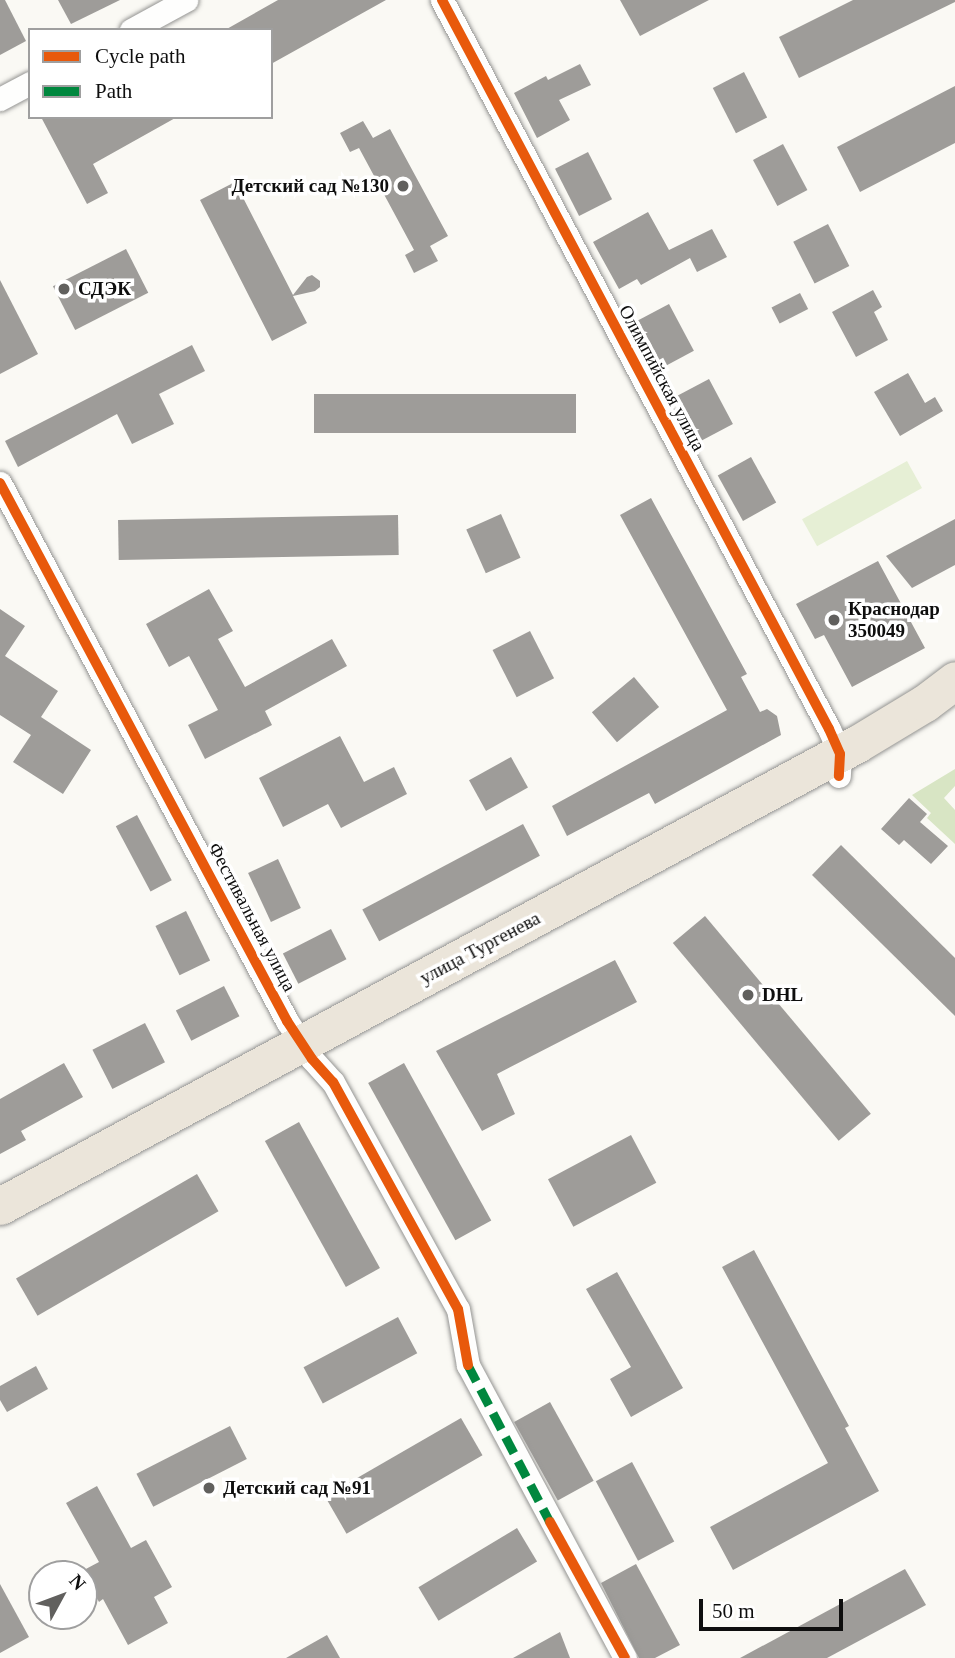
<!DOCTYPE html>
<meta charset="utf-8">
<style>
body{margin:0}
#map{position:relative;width:955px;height:1658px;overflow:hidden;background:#faf9f4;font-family:Georgia,serif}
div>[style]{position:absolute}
.green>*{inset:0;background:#e6efd5;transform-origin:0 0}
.forest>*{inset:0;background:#d8e5c4}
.building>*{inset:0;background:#9e9c99;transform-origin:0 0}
.roads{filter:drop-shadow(0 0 2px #949492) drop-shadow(0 0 2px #949492)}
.street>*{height:23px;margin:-11.5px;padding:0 11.5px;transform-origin:11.5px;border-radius:11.5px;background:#fefefd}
.primary>*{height:37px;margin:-18.5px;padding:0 18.5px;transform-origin:18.5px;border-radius:18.5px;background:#ebe5da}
.quiet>*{height:9px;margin-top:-4.5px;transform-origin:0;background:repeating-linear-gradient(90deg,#00873e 0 18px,transparent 0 27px)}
.cycleway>*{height:10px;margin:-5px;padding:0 5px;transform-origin:5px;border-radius:5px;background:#e8590c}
.dots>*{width:19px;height:19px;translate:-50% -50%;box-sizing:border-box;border:4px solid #fff;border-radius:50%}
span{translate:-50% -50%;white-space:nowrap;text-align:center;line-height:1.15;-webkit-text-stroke:7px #fff;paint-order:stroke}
.poi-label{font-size:19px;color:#0e0e0e;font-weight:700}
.right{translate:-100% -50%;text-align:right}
.left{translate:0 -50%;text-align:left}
.street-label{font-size:19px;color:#0e0e0e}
.legend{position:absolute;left:28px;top:28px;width:245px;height:91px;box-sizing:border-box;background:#fff;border:2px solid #9f9f9f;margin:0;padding:9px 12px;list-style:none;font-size:21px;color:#0e0e0e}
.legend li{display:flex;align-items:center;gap:14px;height:35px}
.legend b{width:35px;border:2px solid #9f9f9f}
.north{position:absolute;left:28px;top:1560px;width:70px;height:70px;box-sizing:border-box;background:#fff;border:2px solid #9f9f9f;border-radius:50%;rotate:49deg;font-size:19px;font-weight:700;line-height:28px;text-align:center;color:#0e0e0e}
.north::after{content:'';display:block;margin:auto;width:24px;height:32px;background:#61605e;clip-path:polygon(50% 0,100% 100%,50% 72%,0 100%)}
.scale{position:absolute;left:699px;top:1599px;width:144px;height:32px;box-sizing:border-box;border:4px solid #0e0e0e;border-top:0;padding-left:9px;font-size:21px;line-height:24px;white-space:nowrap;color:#0e0e0e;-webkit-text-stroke:5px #fff;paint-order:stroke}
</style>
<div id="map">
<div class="green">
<div style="left:907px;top:461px;width:31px;height:120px;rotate:61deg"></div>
</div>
<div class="forest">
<div style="clip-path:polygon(955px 769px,955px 786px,944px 798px,955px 810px,955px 844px,927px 818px,931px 813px,912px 795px)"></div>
</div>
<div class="building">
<div style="clip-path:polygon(0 0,5px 0,26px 41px,0 55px)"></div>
<div style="clip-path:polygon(58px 0,120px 0,71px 24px)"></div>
<div style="clip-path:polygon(278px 0,386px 0,271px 64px,271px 30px,225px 30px)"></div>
<div style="clip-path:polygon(620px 0,709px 0,640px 36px)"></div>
<div style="clip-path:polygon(853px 0,955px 0,955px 2px,799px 78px,779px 37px)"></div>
<div style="clip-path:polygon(580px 64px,591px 85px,559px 100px,570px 120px,537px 138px,514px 93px,546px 76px,548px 80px)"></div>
<div style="left:744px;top:72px;width:51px;height:35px;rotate:63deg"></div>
<div style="clip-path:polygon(955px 86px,955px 143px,860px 192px,837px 147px)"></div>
<div style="clip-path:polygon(41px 117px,177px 117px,93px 164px,108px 193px,87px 204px)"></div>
<div style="clip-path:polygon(363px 121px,373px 138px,390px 129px,448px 236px,430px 246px,438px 261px,414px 273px,405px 255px,414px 250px,359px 148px,350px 152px,340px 133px)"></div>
<div style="left:783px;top:144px;width:52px;height:34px;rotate:62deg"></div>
<div style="left:588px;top:152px;width:53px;height:37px;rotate:63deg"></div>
<div style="clip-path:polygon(235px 182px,293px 295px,307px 277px,312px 275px,320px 281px,320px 287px,315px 291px,293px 296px,307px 323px,272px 341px,200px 200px)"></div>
<div style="clip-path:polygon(648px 212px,669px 250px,712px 229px,727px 257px,697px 272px,690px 258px,641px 285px,637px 279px,619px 289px,593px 242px)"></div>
<div style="left:828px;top:224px;width:47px;height:39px;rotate:63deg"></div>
<div style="left:126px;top:249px;width:49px;height:82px;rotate:63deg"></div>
<div style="clip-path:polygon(0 280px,38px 354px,0 374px)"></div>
<div style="clip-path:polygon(873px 290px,882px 307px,874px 312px,888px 340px,856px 357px,832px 312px)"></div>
<div style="left:800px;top:293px;width:18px;height:32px;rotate:63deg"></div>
<div style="left:669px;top:304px;width:53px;height:38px;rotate:62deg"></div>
<div style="clip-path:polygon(192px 345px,205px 371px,159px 394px,174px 424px,132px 444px,117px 414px,18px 467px,5px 441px)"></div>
<div style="clip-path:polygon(908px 373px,925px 403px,935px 397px,943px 411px,900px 436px,874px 392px)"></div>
<div style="left:709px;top:379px;width:51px;height:38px;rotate:62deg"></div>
<div style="left:314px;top:394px;width:262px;height:39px"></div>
<div style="left:751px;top:457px;width:52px;height:38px;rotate:61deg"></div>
<div style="clip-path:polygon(651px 498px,747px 674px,741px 677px,760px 712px,767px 709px,777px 716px,781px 735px,655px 804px,649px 793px,567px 836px,552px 806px,727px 710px,620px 515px)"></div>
<div style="left:501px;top:514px;width:48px;height:38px;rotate:66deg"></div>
<div style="left:398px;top:515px;width:40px;height:280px;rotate:89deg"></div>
<div style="clip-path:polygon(955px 519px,955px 565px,912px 588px,886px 556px)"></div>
<div style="clip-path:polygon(878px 561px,925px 648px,852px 687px,824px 635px,815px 639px,796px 604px)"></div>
<div style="clip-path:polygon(209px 589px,233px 631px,218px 639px,245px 687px,332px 639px,347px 666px,265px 711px,272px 725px,205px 759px,188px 725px,218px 710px,189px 656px,169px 667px,146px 624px)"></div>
<div style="clip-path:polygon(0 609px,25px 626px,5px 656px,58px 691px,41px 717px,91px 750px,63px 794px,13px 762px,31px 735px,0 715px)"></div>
<div style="left:530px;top:631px;width:53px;height:42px;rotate:63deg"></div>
<div style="left:634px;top:677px;width:39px;height:55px;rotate:50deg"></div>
<div style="clip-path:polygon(340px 736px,364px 782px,394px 767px,407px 794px,341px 828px,328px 804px,283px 827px,259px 778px)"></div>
<div style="left:511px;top:757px;width:35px;height:48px;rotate:61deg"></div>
<div style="clip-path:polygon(909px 798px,927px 814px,920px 822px,948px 846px,931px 864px,904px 840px,899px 845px,881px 829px)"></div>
<div style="left:137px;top:815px;width:74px;height:24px;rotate:62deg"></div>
<div style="left:523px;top:824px;width:36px;height:182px;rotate:62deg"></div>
<div style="clip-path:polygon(841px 845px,955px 958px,955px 1016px,812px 875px)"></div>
<div style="left:278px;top:859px;width:54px;height:33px;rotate:65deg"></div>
<div style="left:186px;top:911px;width:55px;height:34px;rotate:64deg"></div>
<div style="left:705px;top:916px;width:258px;height:42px;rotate:50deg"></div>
<div style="left:331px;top:929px;width:34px;height:54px;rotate:63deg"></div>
<div style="clip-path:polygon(615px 960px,637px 1002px,497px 1074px,515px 1114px,482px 1131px,436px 1051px)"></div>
<div style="left:224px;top:986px;width:34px;height:54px;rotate:63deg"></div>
<div style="left:145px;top:1023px;width:44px;height:59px;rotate:63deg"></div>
<div style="clip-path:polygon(64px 1063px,83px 1097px,21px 1131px,26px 1140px,0 1154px,0 1099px)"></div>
<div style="left:404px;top:1063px;width:180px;height:41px;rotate:61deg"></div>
<div style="left:299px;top:1122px;width:167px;height:39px;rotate:61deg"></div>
<div style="left:631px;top:1135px;width:54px;height:94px;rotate:62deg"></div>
<div style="left:197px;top:1174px;width:43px;height:209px;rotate:60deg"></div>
<div style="clip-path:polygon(754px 1250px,849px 1426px,845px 1428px,879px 1491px,733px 1570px,710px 1527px,828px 1463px,722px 1267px)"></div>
<div style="clip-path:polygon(617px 1272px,683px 1388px,631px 1417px,610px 1379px,631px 1367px,586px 1289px)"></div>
<div style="left:398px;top:1317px;width:41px;height:107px;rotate:62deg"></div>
<div style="clip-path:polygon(36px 1366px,48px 1389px,7px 1412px,0 1400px,0 1386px)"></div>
<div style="left:550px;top:1402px;width:90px;height:41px;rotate:61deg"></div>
<div style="left:461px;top:1418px;width:43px;height:157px;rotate:60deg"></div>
<div style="left:230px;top:1426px;width:37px;height:105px;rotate:63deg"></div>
<div style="left:632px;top:1462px;width:90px;height:41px;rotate:62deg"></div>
<div style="clip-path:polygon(97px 1486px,131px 1548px,146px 1540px,172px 1587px,154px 1597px,168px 1623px,128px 1645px,103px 1599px,99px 1602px,82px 1571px,99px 1562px,66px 1503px)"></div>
<div style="left:517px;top:1528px;width:39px;height:115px;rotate:59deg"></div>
<div style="clip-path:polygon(636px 1564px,680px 1645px,655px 1658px,639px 1658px,601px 1583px)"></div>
<div style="clip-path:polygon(905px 1569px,926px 1605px,827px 1658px,740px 1658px)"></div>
<div style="clip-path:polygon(0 1584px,29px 1637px,0 1653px)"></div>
<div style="clip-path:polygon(560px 1632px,570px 1658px,513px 1658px)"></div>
<div style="clip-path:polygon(327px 1635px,340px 1658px,286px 1658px)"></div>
</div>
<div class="roads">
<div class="street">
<div style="left:442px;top:0;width:825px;rotate:62.04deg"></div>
<div style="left:829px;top:729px;width:27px;rotate:66deg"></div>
<div style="left:840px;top:754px;width:22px;rotate:93deg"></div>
<div style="left:131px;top:30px;width:63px;rotate:-28.6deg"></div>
<div style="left:0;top:99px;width:34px;rotate:-28deg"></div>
<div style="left:0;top:483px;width:610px;rotate:61.92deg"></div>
<div style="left:287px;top:1021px;width:45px;rotate:56.7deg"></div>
<div style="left:312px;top:1059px;width:31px;rotate:48deg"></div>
<div style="left:333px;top:1082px;width:259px;rotate:61.2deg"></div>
<div style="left:458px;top:1309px;width:57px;rotate:79.9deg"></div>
<div style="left:468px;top:1365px;width:332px;rotate:61.8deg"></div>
</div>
<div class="primary">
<div style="left:0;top:1206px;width:974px;rotate:-28.33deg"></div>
<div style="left:857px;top:744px;width:79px;rotate:-31.1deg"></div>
<div style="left:925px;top:703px;width:38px;rotate:-37deg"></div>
</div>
</div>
<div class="quiet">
<div style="left:468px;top:1365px;width:177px;rotate:62.4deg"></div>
</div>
<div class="cycleway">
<div style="left:442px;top:0;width:825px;rotate:62.04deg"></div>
<div style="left:829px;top:729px;width:27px;rotate:66deg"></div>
<div style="left:840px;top:754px;width:22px;rotate:93deg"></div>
<div style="left:0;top:483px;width:610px;rotate:61.92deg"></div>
<div style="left:287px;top:1021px;width:45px;rotate:56.7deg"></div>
<div style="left:312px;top:1059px;width:31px;rotate:48deg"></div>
<div style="left:333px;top:1082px;width:259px;rotate:61.2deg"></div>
<div style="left:458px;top:1309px;width:57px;rotate:79.9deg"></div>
<div style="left:550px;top:1522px;width:155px;rotate:61.1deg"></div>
</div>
<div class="dots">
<div style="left:403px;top:186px;background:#61605e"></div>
<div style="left:64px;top:289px;background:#61605e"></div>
<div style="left:834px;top:620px;background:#61605e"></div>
<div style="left:748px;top:995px;background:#61605e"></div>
<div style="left:209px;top:1488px;background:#61605e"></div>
</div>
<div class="poi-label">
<span class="right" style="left:389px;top:186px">Детский сад №130</span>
<span class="left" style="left:78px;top:289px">СДЭК</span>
<span class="left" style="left:848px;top:620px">Краснодар<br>350049</span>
<span class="left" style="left:762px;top:995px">DHL</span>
<span class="left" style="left:223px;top:1488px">Детский сад №91</span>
</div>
<div class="street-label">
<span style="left:662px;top:378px;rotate:62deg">Олимпийская улица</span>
<span style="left:252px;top:917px;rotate:62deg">Фестивальная улица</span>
<span style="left:480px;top:948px;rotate:-28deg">улица Тургенева</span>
</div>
<ul class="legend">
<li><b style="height:9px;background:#e8590c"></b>Cycle path</li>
<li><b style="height:9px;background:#00873e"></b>Path</li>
</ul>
<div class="north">N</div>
<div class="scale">50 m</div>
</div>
